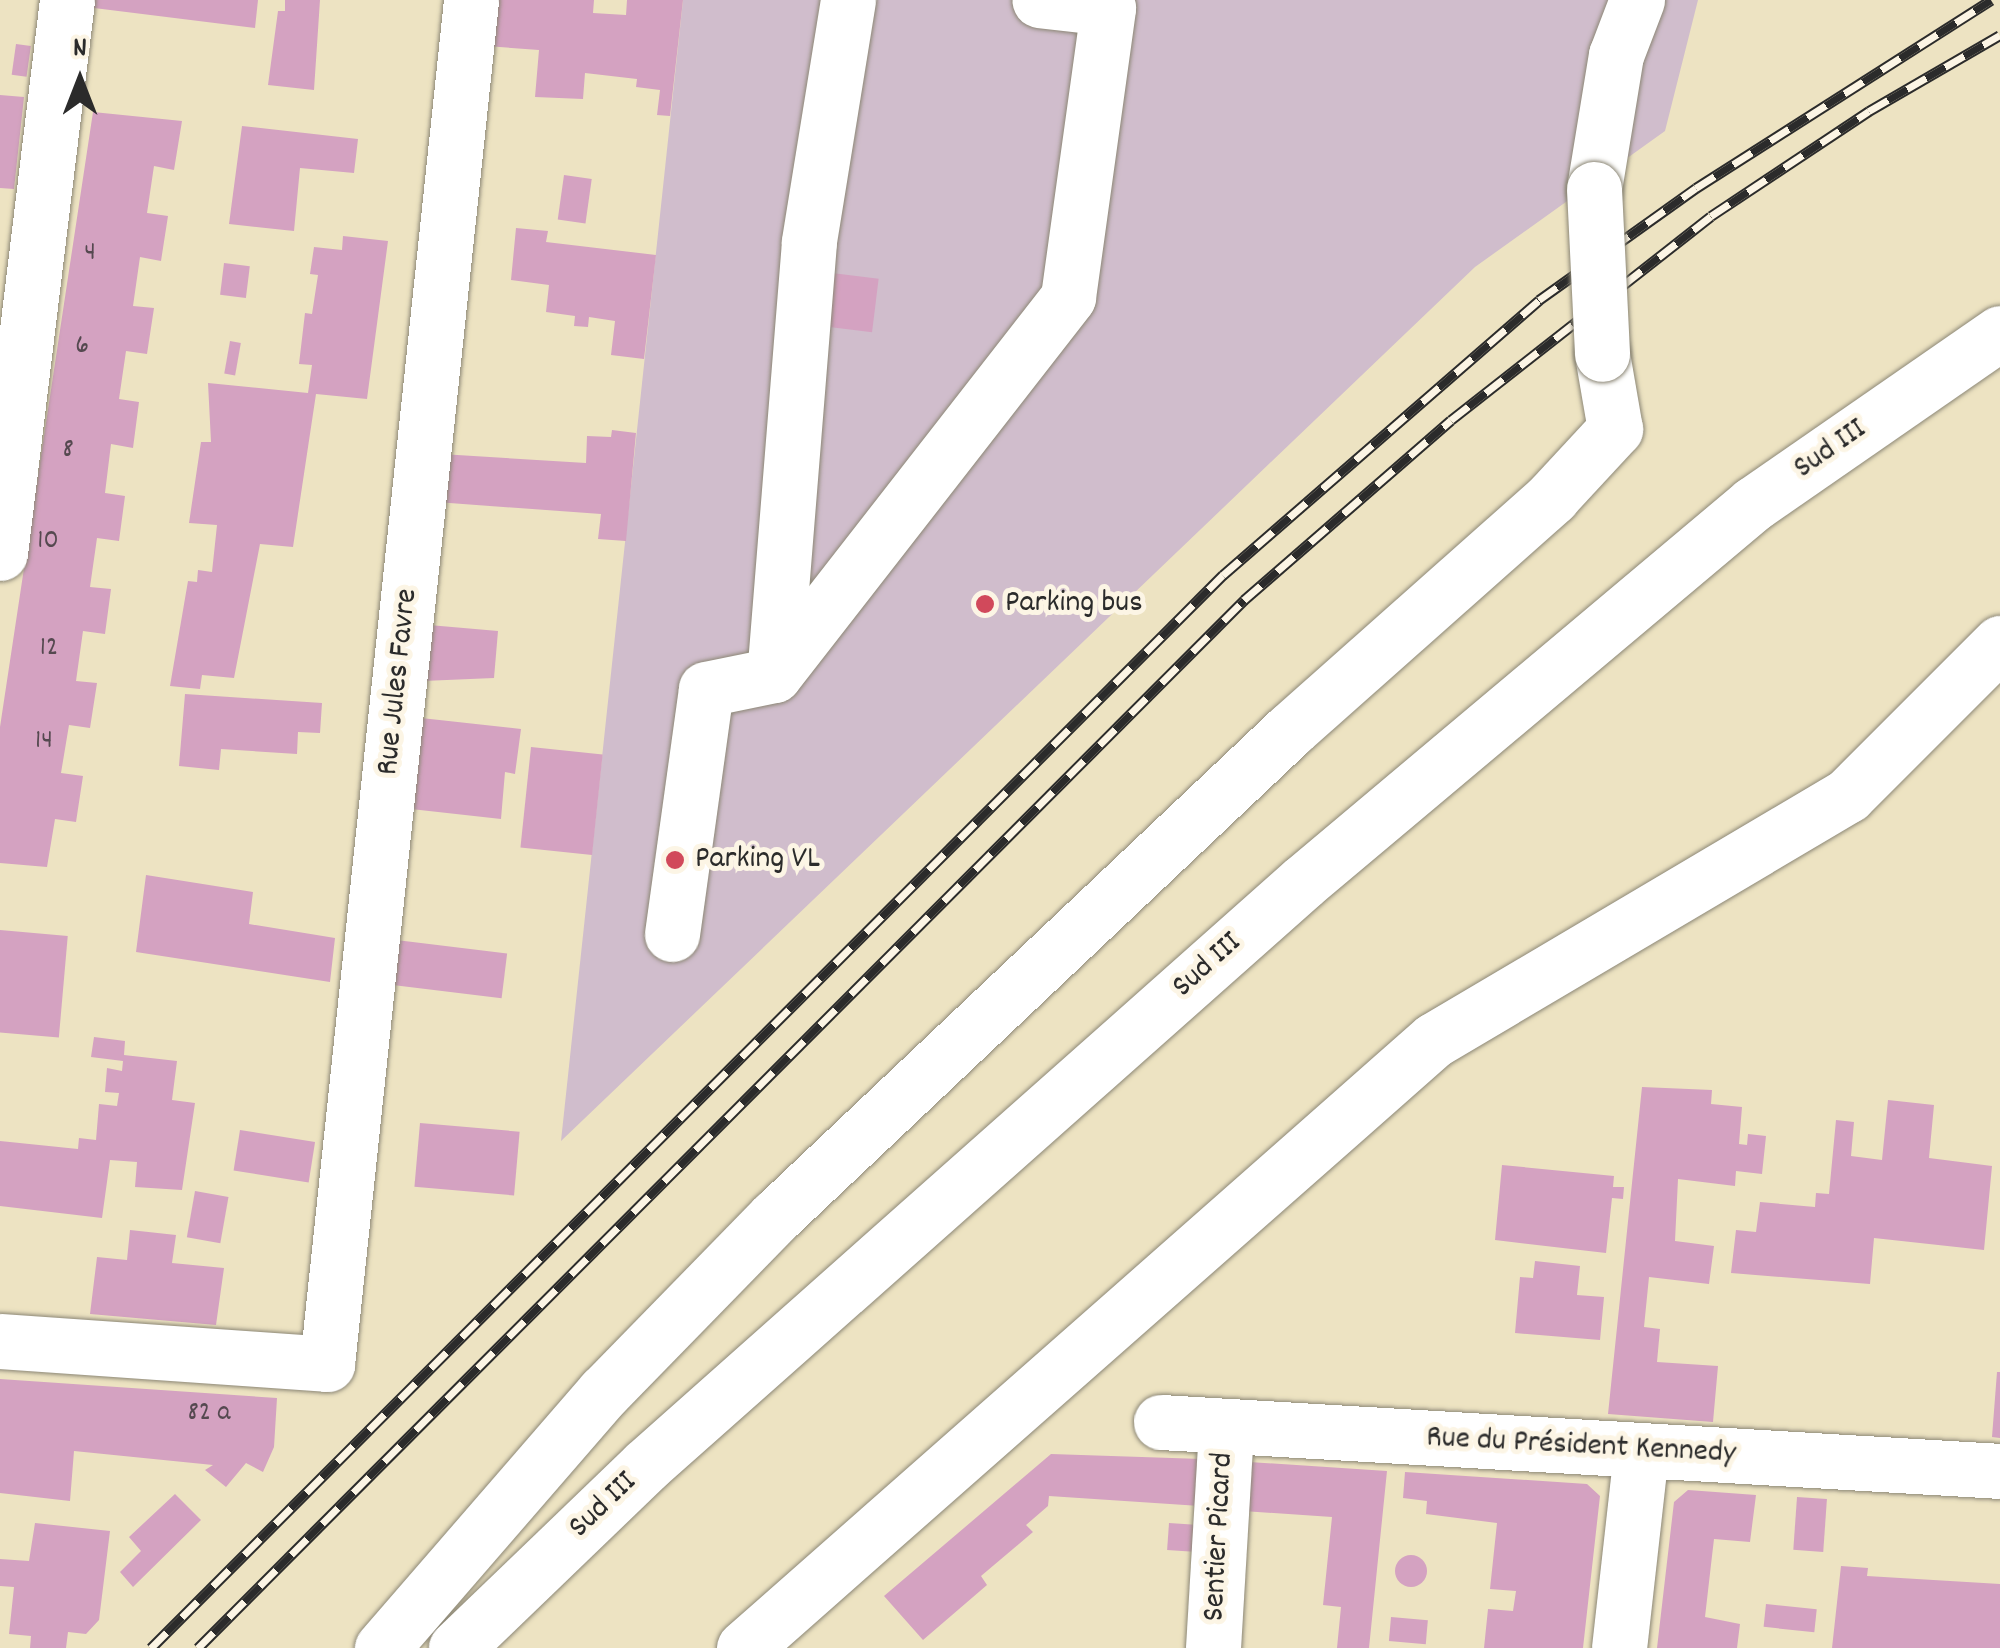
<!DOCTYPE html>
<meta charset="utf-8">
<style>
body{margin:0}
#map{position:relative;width:2000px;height:1648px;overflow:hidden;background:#ede3c2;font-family:Dekko,sans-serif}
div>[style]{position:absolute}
.industrial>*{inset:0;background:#d0bdcc}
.building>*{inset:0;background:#d4a2c1;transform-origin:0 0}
.round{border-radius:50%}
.roads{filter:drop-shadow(0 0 2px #8c8776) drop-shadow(0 0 2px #8c8776)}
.minor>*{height:55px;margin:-27.5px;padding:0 27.5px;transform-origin:27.5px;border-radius:27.5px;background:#fff}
.highway>*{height:55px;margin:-27.5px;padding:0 27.5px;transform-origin:27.5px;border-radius:27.5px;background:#fff}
.rail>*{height:11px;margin-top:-5.5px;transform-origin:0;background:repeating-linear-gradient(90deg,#fcf5e5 0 22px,#2b2b2b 0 44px);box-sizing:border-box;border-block:2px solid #2b2b2b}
.bridges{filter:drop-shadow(0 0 2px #8c8776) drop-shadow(0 0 2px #8c8776)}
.minor-bridge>*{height:55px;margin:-27.5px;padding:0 27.5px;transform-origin:27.5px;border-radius:27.5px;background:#fff}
.dots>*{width:28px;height:28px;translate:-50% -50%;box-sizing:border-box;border:5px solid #fcf5e5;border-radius:50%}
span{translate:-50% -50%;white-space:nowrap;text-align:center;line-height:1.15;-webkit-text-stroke:10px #fcf5e5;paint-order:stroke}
.number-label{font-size:28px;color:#554950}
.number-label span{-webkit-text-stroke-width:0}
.street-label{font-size:32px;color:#2b2b2b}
.poi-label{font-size:32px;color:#2b2b2b}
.left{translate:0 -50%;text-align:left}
.north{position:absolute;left:30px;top:30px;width:100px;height:100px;-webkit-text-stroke:8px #fcf5e5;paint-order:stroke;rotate:0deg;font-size:28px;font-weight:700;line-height:40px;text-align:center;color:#2b2b2b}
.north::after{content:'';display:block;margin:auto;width:35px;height:45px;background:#2b2b2b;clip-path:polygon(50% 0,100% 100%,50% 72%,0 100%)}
</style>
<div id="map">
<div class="industrial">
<div style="clip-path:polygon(683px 0,1698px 0,1665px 131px,1475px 267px,561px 1141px)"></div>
</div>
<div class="building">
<div style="clip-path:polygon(86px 0,258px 0,255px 28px,86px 7px)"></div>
<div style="clip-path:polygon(285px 0,320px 0,314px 90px,268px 85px,278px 11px,285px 11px)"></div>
<div style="clip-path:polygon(491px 0,594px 0,593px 13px,626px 15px,627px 0,683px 0,670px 116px,657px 115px,660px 90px,636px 87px,637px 79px,585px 73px,583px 99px,535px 97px,539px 50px,486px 46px)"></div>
<div style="left:16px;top:44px;width:15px;height:31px;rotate:8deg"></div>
<div style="clip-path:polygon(0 95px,24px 97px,14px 189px,0 188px)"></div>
<div style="clip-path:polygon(93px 112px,182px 121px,174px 170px,154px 166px,147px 213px,168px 216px,161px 261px,140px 257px,133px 306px,154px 308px,147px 354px,126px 351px,119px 399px,139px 402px,133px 448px,111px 444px,105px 493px,125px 496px,119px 541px,97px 538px,90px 587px,111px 589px,105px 634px,83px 631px,76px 681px,97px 683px,90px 728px,69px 725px,61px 773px,83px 776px,76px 822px,55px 819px,47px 867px,0 863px,0 727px)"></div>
<div style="clip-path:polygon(242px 126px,358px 139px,354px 173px,300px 168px,294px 231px,229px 224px)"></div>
<div style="left:564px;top:175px;width:28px;height:45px;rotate:8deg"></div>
<div style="clip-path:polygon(516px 228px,548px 231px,546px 242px,656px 255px,644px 359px,611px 355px,615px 321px,589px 317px,588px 327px,574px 326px,575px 316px,546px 312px,549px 285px,511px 280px)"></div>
<div style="clip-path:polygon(343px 236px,388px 241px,367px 399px,316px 394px,293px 547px,260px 544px,234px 678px,202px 675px,200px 689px,170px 686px,188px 581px,197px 582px,198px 570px,212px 572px,217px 525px,189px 523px,201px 442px,211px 442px,208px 383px,308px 393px,312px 365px,299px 364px,305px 313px,312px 314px,318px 275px,310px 274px,314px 247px,342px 250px)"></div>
<div style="left:224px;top:263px;width:26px;height:32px;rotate:7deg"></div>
<div style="left:832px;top:273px;width:47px;height:54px;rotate:7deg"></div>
<div style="left:230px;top:341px;width:11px;height:33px;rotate:10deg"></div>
<div style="clip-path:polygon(612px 430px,636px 433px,626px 541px,598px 539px,601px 514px,436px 502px,441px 454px,586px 463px,587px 436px,611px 437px)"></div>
<div style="clip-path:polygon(429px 625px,498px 631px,494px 678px,423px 681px)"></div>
<div style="clip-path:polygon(185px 694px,322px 703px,320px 733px,298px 732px,297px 754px,221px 749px,219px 770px,179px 766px)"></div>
<div style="clip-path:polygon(412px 717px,521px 729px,515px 774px,505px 772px,501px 819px,402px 808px)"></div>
<div style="left:531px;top:747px;width:72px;height:101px;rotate:6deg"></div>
<div style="clip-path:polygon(146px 875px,253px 892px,249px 924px,335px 938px,330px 982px,136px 952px)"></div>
<div style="left:0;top:930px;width:68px;height:102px;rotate:5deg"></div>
<div style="left:388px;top:939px;width:120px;height:45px;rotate:7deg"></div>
<div style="clip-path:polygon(94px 1037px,125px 1041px,124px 1055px,177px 1061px,172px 1100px,195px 1103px,182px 1190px,135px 1187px,137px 1162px,110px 1160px,102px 1218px,0 1206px,0 1141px,78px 1149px,79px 1138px,96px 1140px,99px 1104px,117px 1106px,119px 1093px,105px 1092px,107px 1068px,122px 1071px,123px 1061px,91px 1057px)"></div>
<div style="clip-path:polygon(1642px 1087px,1712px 1090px,1711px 1104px,1742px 1107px,1739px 1144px,1747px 1145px,1748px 1134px,1766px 1136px,1762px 1174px,1736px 1171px,1735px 1186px,1678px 1179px,1675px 1241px,1714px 1246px,1709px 1284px,1649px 1277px,1644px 1327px,1660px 1329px,1657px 1362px,1718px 1366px,1713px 1422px,1608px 1414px)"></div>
<div style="clip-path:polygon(1888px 1100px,1934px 1105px,1929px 1158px,1992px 1166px,1984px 1250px,1874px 1238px,1870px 1284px,1731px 1273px,1736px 1230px,1756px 1232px,1760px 1202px,1815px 1207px,1816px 1193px,1829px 1194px,1836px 1120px,1854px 1122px,1851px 1156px,1882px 1160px)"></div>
<div style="left:420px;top:1123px;width:100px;height:64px;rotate:5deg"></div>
<div style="left:240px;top:1130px;width:76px;height:41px;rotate:9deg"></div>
<div style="clip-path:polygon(1502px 1165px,1614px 1176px,1613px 1187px,1624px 1187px,1623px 1199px,1612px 1198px,1606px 1253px,1495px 1240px)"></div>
<div style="left:195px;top:1191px;width:34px;height:47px;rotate:10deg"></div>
<div style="clip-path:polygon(130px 1230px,176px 1235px,172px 1263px,224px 1268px,216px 1325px,90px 1314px,97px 1257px,127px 1260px)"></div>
<div style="clip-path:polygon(1535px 1261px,1580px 1266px,1577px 1295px,1604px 1297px,1600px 1340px,1515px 1333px,1520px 1277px,1533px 1278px)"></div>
<div style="clip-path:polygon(1997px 1372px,2000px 1372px,2000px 1438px,1992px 1437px)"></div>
<div style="clip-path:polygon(0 1379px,277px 1398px,274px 1447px,263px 1472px,246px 1463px,226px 1487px,205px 1470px,213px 1465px,74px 1451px,70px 1501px,0 1493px)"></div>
<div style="clip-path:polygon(1051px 1454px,1202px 1459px,1200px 1506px,1049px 1496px,1048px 1506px,1026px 1525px,1033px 1532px,981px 1576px,987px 1585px,923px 1640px,884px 1596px)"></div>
<div style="clip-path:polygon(1249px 1462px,1387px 1471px,1369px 1648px,1337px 1648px,1341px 1607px,1323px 1605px,1332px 1517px,1243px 1511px)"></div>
<div style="clip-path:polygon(1405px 1472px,1587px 1484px,1600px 1496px,1583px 1648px,1484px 1648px,1488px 1609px,1513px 1611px,1516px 1591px,1490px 1589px,1497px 1523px,1426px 1514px,1427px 1501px,1403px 1498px)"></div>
<div style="clip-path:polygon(1688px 1490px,1756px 1495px,1750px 1542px,1714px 1539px,1712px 1556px,1705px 1617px,1740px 1624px,1737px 1648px,1657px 1648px,1674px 1502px)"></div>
<div style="clip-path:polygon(175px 1494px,201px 1520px,133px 1587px,120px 1572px,141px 1551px,129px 1537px)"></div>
<div style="left:1797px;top:1497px;width:30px;height:53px;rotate:4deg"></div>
<div style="clip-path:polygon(35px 1523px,110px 1531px,99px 1620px,86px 1634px,68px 1632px,66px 1648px,30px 1648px,31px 1636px,9px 1634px,14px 1587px,0 1586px,0 1559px,29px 1561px)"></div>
<div style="left:1169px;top:1523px;width:30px;height:27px;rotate:4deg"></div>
<div class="round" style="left:1395px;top:1555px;width:32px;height:32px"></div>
<div style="clip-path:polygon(1841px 1566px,1868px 1568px,1867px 1576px,2000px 1584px,2000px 1648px,1832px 1648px)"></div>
<div style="left:1766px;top:1604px;width:51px;height:23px;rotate:6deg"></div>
<div style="left:1391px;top:1617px;width:37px;height:24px;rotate:5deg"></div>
</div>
<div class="roads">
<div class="minor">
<div style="left:848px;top:0;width:245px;rotate:99.2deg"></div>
<div style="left:809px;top:242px;width:434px;rotate:94.6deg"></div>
<div style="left:774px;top:675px;width:479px;rotate:-52.1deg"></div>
<div style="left:1068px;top:297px;width:292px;rotate:-82.1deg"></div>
<div style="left:1108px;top:8px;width:69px;rotate:-173.4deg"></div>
<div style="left:1594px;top:189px;width:136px;rotate:-80.7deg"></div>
<div style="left:1616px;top:55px;width:59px;rotate:-69.1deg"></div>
<div style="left:1602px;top:354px;width:76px;rotate:80.2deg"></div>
<div style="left:0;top:553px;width:557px;rotate:-83.09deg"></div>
<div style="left:672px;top:934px;width:247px;rotate:-82.1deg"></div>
<div style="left:706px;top:689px;width:69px;rotate:-11.6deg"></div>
<div style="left:0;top:1341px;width:328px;rotate:4deg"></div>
<div style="left:327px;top:1364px;width:1372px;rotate:-83.97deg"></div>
<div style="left:1161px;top:1422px;width:840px;rotate:3.34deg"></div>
<div style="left:1213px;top:1648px;width:222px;rotate:-86.6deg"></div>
<div style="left:1619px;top:1648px;width:198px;rotate:-83.6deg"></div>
</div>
<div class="highway">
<div style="left:382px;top:1648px;width:339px;rotate:-49.1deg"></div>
<div style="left:604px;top:1392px;width:245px;rotate:-45.7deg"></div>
<div style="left:775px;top:1217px;width:709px;rotate:-43.4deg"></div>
<div style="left:1290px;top:730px;width:351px;rotate:-41.6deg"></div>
<div style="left:1552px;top:497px;width:93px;rotate:-47.2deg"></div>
<div style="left:456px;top:1648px;width:262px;rotate:-43.9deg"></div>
<div style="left:645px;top:1466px;width:880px;rotate:-41.59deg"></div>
<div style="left:1303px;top:882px;width:588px;rotate:-40.03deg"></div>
<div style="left:1753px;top:504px;width:300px;rotate:-34.7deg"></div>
<div style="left:744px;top:1648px;width:920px;rotate:-41.39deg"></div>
<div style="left:1434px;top:1040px;width:481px;rotate:-30.6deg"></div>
<div style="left:1848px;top:795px;width:215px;rotate:-45deg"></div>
</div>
</div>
<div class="rail">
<div style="left:151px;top:1648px;width:1517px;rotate:-45.03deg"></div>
<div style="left:1223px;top:575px;width:419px;rotate:-41deg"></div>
<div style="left:1539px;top:300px;width:193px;rotate:-35.5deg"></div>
<div style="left:1696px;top:188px;width:350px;rotate:-32.5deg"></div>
<div style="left:198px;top:1648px;width:1481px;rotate:-45.05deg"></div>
<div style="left:1244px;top:600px;width:274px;rotate:-41deg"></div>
<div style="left:1451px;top:420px;width:330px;rotate:-38.1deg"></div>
<div style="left:1711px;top:216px;width:190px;rotate:-33.6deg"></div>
<div style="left:1869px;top:111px;width:151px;rotate:-30.1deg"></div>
</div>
<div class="bridges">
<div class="minor-bridge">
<div style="left:1594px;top:189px;width:165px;rotate:87.2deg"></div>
</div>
</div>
<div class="dots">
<div style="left:985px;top:604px;background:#d1495b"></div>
<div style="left:675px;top:860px;background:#d1495b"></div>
</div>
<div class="number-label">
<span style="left:90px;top:254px">4</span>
<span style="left:82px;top:347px">6</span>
<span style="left:68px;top:451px">8</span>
<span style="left:48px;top:542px">10</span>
<span style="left:49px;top:649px">12</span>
<span style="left:44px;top:742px">14</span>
<span style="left:209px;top:1414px">82 a</span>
</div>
<div class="street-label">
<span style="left:1831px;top:450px;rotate:-35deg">Sud III</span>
<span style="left:399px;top:682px;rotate:-84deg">Rue Jules Favre</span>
<span style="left:1208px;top:966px;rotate:-42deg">Sud III</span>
<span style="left:1581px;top:1447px;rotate:3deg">Rue du Président Kennedy</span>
<span style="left:604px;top:1506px;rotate:-44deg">Sud III</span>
<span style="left:1220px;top:1537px;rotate:-87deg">Sentier Picard</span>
</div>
<div class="poi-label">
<span class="left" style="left:1005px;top:604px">Parking bus</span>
<span class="left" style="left:695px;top:860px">Parking VL</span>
</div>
<div class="north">N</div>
</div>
